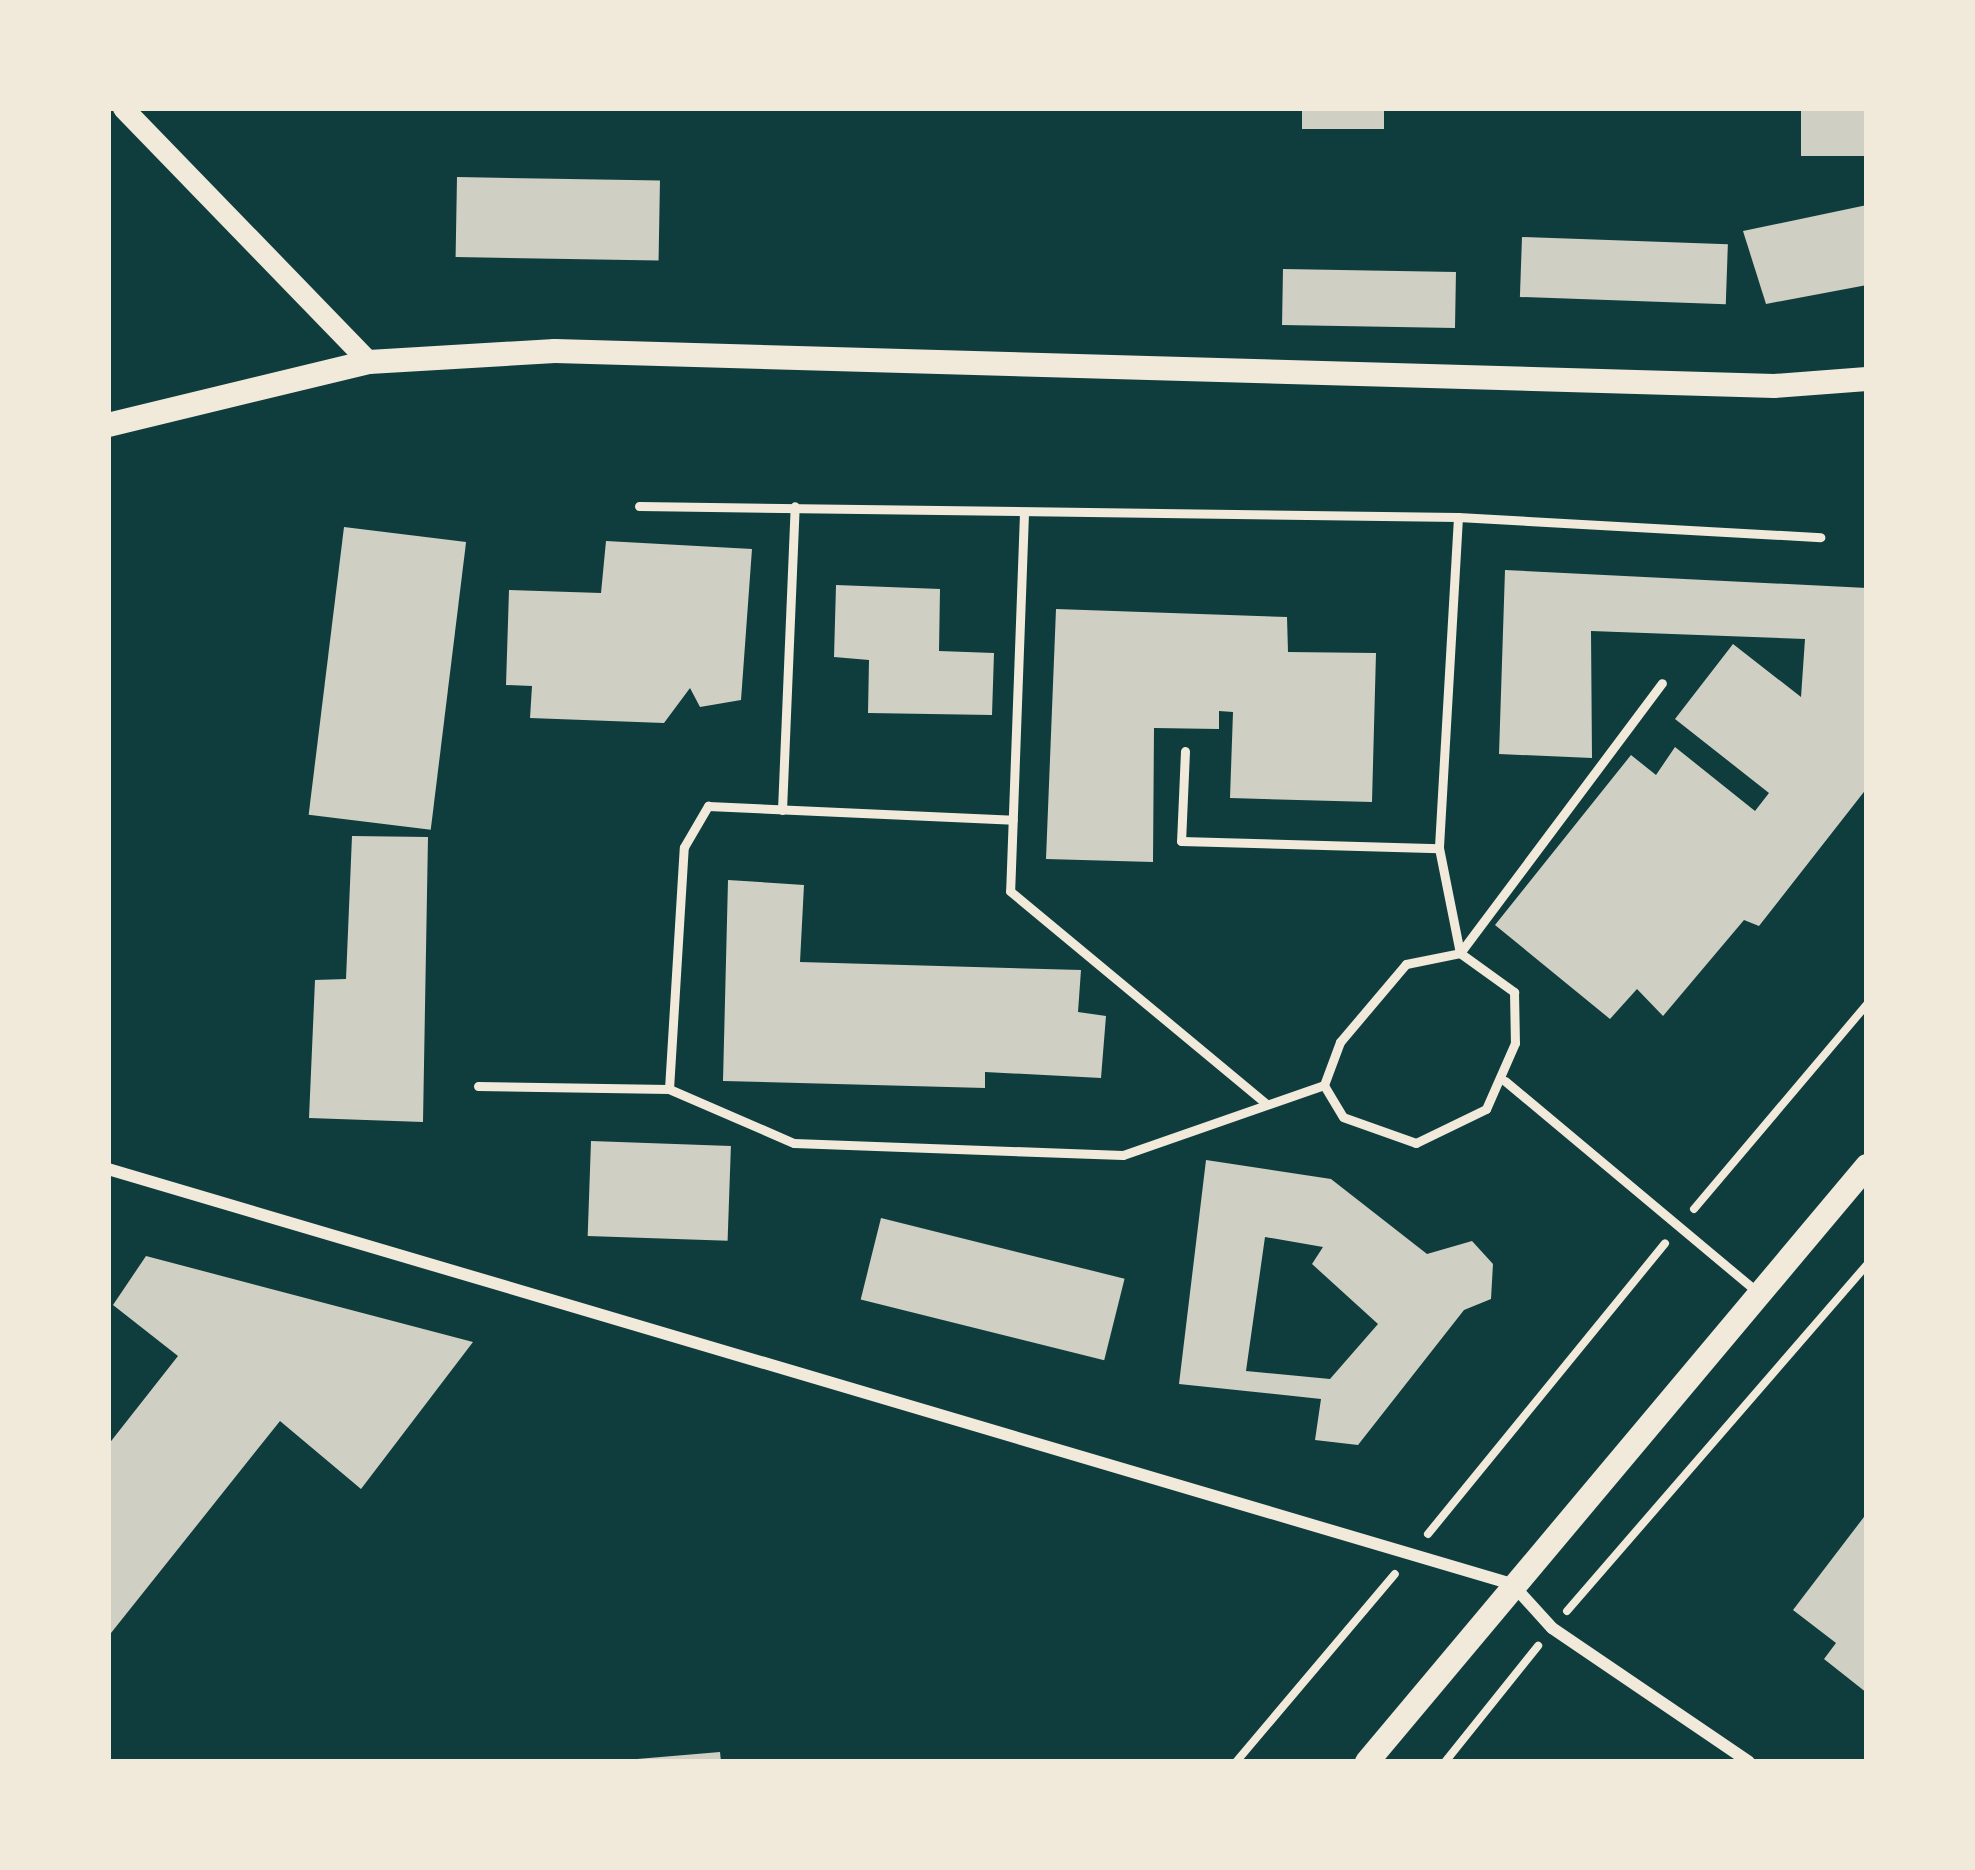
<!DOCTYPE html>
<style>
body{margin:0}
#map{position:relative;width:1975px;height:1870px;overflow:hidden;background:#0f3d3e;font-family:Montserrat,sans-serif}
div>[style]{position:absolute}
.building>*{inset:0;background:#cfcfc3;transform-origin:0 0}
.path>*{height:8px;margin:-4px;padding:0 4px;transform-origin:4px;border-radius:4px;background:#f1e9da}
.service>*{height:9px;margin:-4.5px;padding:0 4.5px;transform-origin:4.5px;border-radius:4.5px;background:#f1e9da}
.minor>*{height:12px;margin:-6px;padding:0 6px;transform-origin:6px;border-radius:6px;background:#f1e9da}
.tertiary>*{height:21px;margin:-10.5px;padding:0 10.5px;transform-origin:10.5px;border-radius:10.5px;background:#f1e9da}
.secondary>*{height:24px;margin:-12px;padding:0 12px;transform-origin:12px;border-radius:12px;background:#f1e9da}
span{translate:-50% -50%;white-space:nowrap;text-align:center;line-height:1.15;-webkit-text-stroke:12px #f1e9da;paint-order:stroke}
.frame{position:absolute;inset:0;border:111px solid #f1e9da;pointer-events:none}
</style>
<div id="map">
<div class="building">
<div style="left:1302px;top:108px;width:82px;height:21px"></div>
<div style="left:1801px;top:108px;width:66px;height:48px"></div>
<div style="left:457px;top:177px;width:203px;height:80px;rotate:1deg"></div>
<div style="clip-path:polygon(1867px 205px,1867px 285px,1766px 304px,1743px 231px)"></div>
<div style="left:1522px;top:237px;width:206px;height:60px;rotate:2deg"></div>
<div style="left:1283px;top:269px;width:173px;height:56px;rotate:1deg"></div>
<div style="left:344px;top:527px;width:123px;height:290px;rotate:7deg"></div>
<div style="clip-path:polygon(606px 541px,752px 549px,741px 700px,700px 707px,690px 688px,664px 723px,530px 718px,532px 686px,506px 685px,509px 590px,601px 593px)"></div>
<div style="clip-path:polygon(1505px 570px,1867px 588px,1867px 788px,1759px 926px,1744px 920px,1663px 1016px,1637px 989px,1610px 1019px,1495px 925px,1631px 755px,1656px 775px,1675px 747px,1755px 811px,1769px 793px,1675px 719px,1733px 644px,1801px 697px,1805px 639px,1591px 631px,1592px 758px,1499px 754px)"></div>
<div style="clip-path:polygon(836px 585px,940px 589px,939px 651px,994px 653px,992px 715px,868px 713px,869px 660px,834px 657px)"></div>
<div style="clip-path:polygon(1056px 609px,1287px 617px,1288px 652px,1376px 653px,1372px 802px,1230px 798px,1233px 712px,1219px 711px,1219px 729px,1154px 728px,1153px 862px,1046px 859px)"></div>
<div style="clip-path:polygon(352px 836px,428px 837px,423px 1122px,309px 1118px,315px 980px,346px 979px)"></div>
<div style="clip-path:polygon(728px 880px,804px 885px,800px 962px,1081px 970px,1078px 1012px,1106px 1016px,1101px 1078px,985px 1072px,985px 1088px,723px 1081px)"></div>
<div style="left:591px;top:1141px;width:140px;height:95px;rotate:2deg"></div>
<div style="clip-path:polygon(evenodd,1206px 1160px,1331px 1179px,1427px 1254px,1472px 1241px,1493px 1264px,1491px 1299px,1464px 1310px,1358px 1445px,1315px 1440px,1321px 1399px,1179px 1384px,1206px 1160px,1265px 1237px,1323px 1247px,1312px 1264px,1378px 1324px,1330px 1379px,1246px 1371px,1265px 1237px)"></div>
<div style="left:881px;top:1218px;width:251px;height:84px;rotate:14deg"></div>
<div style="clip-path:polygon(146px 1256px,473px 1342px,361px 1489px,280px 1421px,111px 1633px,108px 1445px,178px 1356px,113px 1305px)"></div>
<div style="clip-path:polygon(1867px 1513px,1867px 1693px,1824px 1659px,1836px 1643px,1793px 1610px)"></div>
<div style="clip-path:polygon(720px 1752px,721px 1762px,637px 1762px,637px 1759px)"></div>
</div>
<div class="path">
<div style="left:1694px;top:1209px;width:268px;rotate:-49.8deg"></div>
<div style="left:1428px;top:1534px;width:375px;rotate:-50.8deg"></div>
<div style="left:1567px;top:1611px;width:458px;rotate:-49.1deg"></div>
<div style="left:1236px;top:1762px;width:246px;rotate:-49.8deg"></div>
<div style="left:1445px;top:1762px;width:149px;rotate:-51.3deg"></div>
</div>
<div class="service">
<div style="left:639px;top:506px;width:819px;rotate:0.77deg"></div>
<div style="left:1458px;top:517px;width:363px;rotate:3.2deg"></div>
<div style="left:1024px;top:513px;width:378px;rotate:92.1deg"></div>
<div style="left:1010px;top:891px;width:334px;rotate:39.7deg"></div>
<div style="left:1458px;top:517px;width:332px;rotate:93.3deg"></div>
<div style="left:1439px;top:848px;width:107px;rotate:78.7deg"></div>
<div style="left:1185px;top:751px;width:90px;rotate:92.5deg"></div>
<div style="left:1181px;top:841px;width:258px;rotate:1.6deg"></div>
<div style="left:782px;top:810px;width:304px;rotate:-87.6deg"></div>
<div style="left:1460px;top:953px;width:67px;rotate:35.8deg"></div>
<div style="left:1514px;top:992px;width:51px;rotate:88.9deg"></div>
<div style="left:1515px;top:1043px;width:72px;rotate:113.7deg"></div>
<div style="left:1486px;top:1109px;width:78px;rotate:154.1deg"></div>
<div style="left:1416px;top:1143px;width:77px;rotate:-160.4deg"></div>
<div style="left:1343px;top:1117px;width:37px;rotate:-121deg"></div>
<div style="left:1324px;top:1085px;width:46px;rotate:-69.6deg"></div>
<div style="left:1340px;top:1042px;width:102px;rotate:-49.8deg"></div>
<div style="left:1406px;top:964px;width:55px;rotate:-11.5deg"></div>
<div style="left:1460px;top:953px;width:337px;rotate:-53.2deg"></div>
<div style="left:1505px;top:1081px;width:329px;rotate:39.9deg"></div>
<div style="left:478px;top:1086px;width:191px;rotate:0.9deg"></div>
<div style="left:669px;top:1089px;width:136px;rotate:23.4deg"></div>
<div style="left:794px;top:1143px;width:329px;rotate:2.1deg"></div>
<div style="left:1123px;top:1155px;width:213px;rotate:-19.2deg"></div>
<div style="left:669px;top:1089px;width:242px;rotate:-86.5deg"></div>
<div style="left:684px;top:847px;width:48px;rotate:-59.7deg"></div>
<div style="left:708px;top:806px;width:305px;rotate:2.6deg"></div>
</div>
<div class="minor">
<div style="left:108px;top:1169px;width:1464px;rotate:16.47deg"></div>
<div style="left:1512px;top:1584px;width:59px;rotate:47.7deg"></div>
<div style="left:1552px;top:1628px;width:238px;rotate:34.2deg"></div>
</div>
<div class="tertiary">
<div style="left:123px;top:108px;width:354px;rotate:45.9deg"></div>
</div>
<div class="secondary">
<div style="left:108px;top:425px;width:268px;rotate:-13.6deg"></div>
<div style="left:369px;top:362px;width:186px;rotate:-3.4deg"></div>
<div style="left:555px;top:351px;width:1220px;rotate:1.64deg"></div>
<div style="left:1774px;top:386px;width:93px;rotate:-4.3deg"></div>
<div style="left:1367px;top:1762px;width:778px;rotate:-50.01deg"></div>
</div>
<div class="frame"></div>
</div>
